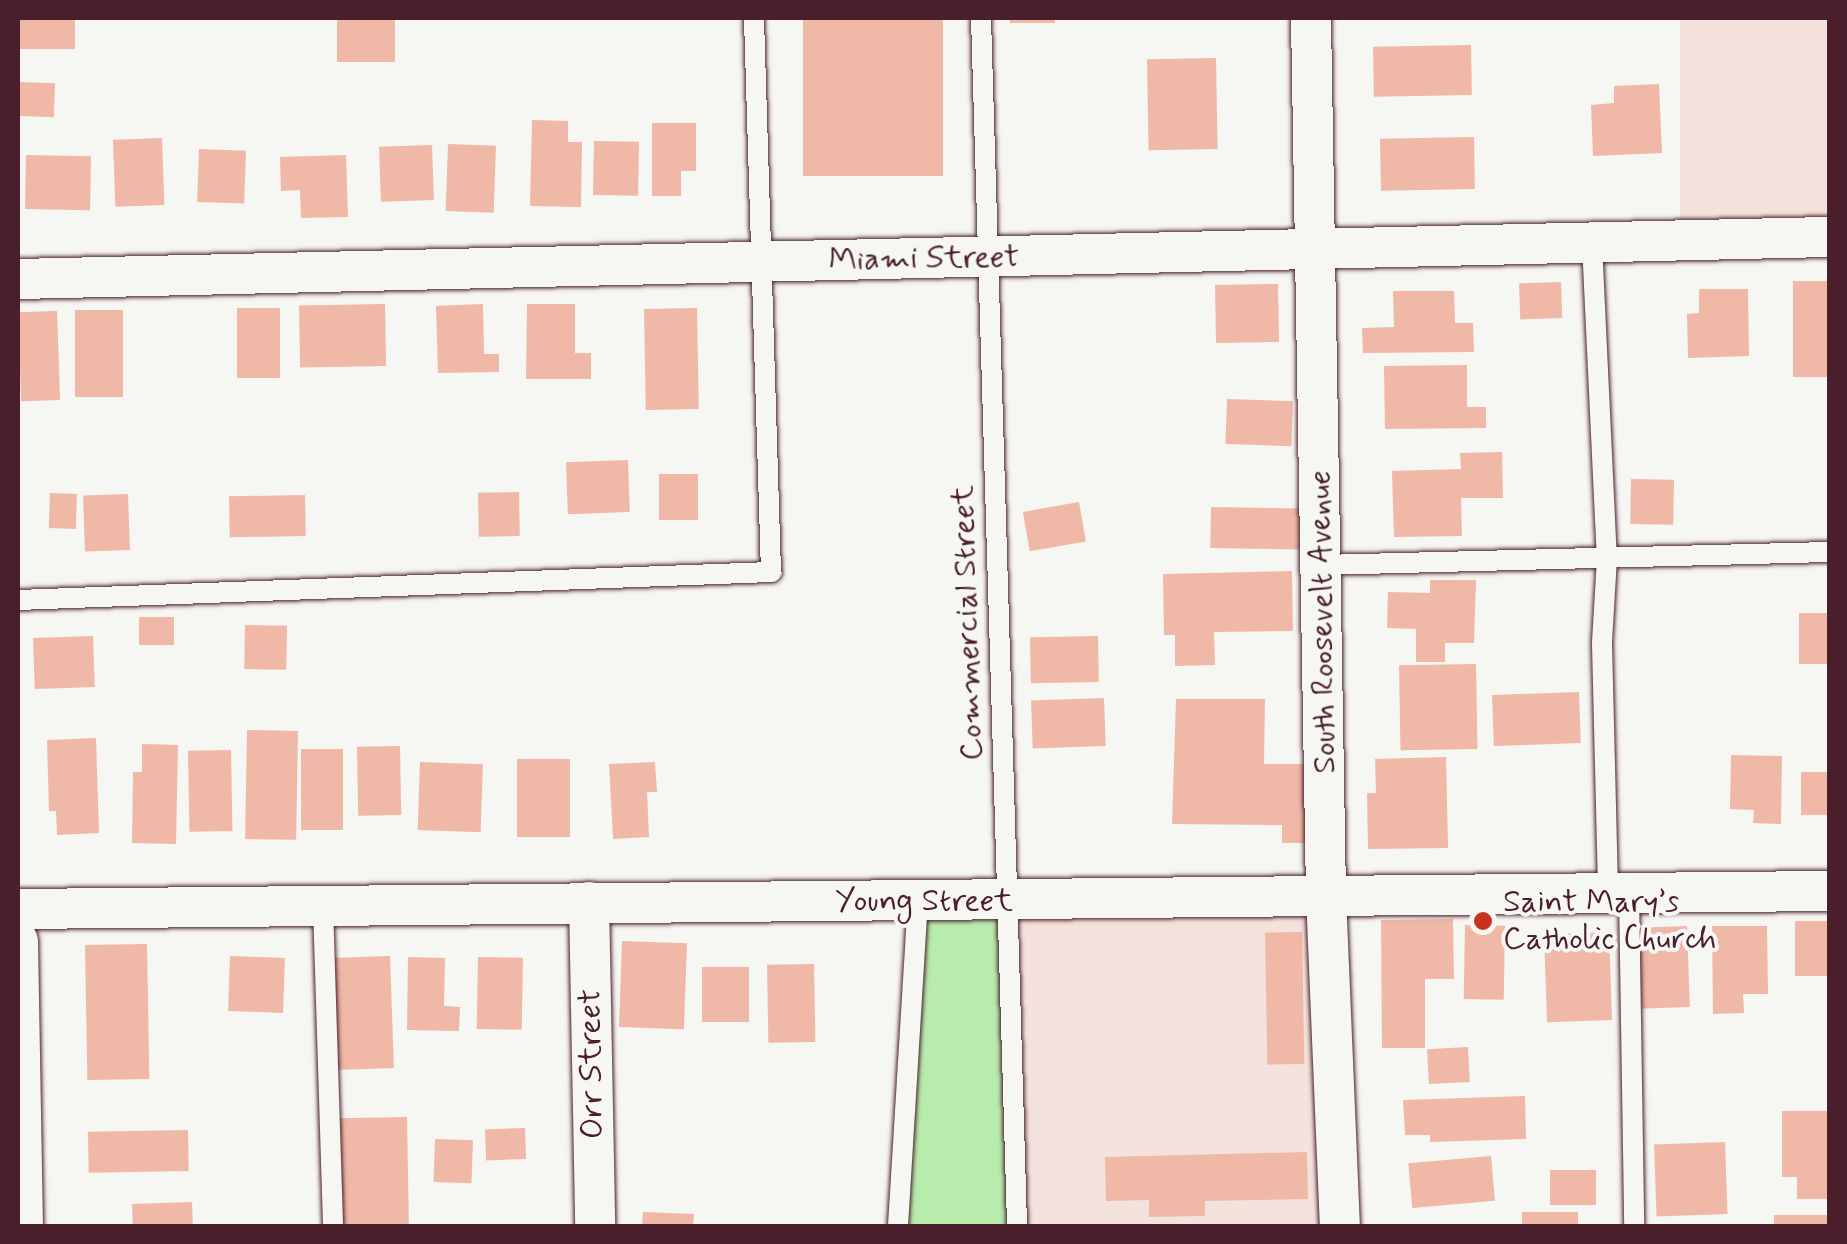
<!DOCTYPE html>
<meta charset="utf-8">
<style>
body{margin:0}
#map{position:relative;width:1847px;height:1244px;overflow:hidden;background:#f6f6f2;font-family:Mynerve,sans-serif}
div>[style]{position:absolute}
.built>*{inset:0;background:#f4e3dc;transform-origin:0 0}
.green>*{inset:0;background:#b8ecad}
.building>*{inset:0;background:#f0b8a7;transform-origin:0 0}
.roads{filter:drop-shadow(0 0 2px #4a1f2b) drop-shadow(0 0 2px #4a1f2b)}
.lane>*{height:20px;margin:-10px;padding:0 10px;transform-origin:10px;border-radius:10px;background:#f6f6f2}
.street>*{height:40px;margin:-20px;padding:0 20px;transform-origin:20px;border-radius:20px;background:#f6f6f2}
.dots>*{width:28px;height:28px;translate:-50% -50%;box-sizing:border-box;border:5px solid #f6f6f2;border-radius:50%}
span{translate:-50% -50%;white-space:nowrap;text-align:center;line-height:1.15;-webkit-text-stroke:8px #f6f6f2;paint-order:stroke}
.street-label{font-size:32px;color:#4a1f2b}
.poi-label{font-size:32px;color:#4a1f2b}
.left{translate:0 -50%;text-align:left}
.frame{position:absolute;inset:0;border:20px solid #4a1f2b;pointer-events:none}
</style>
<div id="map">
<div class="built">
<div style="left:1680px;top:18px;width:149px;height:223px"></div>
<div style="left:1326px;top:895px;width:330px;height:319px;rotate:88deg"></div>
</div>
<div class="green">
<div style="clip-path:polygon(1007px 900px,1017px 1226px,898px 1226px,918px 901px)"></div>
</div>
<div class="building">
<div style="left:18px;top:18px;width:57px;height:31px"></div>
<div style="left:337px;top:18px;width:58px;height:44px"></div>
<div style="left:803px;top:18px;width:140px;height:158px"></div>
<div style="left:1010px;top:18px;width:45px;height:5px"></div>
<div style="left:1471px;top:45px;width:50px;height:98px;rotate:89deg"></div>
<div style="left:1216px;top:58px;width:91px;height:69px;rotate:89deg"></div>
<div style="left:19px;top:82px;width:36px;height:34px;rotate:2deg"></div>
<div style="clip-path:polygon(1659px 84px,1662px 153px,1593px 156px,1591px 105px,1614px 103px,1614px 86px)"></div>
<div style="clip-path:polygon(532px 120px,568px 121px,568px 142px,582px 142px,581px 207px,530px 206px)"></div>
<div style="clip-path:polygon(652px 123px,696px 123px,696px 171px,681px 171px,681px 196px,652px 196px)"></div>
<div style="left:1474px;top:137px;width:52px;height:94px;rotate:89deg"></div>
<div style="left:162px;top:138px;width:67px;height:49px;rotate:88deg"></div>
<div style="left:594px;top:141px;width:45px;height:54px;rotate:1deg"></div>
<div style="left:448px;top:144px;width:48px;height:67px;rotate:2deg"></div>
<div style="left:432px;top:145px;width:55px;height:53px;rotate:88deg"></div>
<div style="left:199px;top:149px;width:47px;height:53px;rotate:2deg"></div>
<div style="left:26px;top:155px;width:65px;height:54px;rotate:1deg"></div>
<div style="clip-path:polygon(346px 155px,348px 217px,301px 218px,300px 190px,281px 191px,280px 157px)"></div>
<div style="left:1830px;top:281px;width:96px;height:37px;rotate:90deg"></div>
<div style="left:1561px;top:282px;width:36px;height:42px;rotate:88deg"></div>
<div style="left:1278px;top:284px;width:58px;height:63px;rotate:89deg"></div>
<div style="clip-path:polygon(1699px 289px,1748px 289px,1749px 356px,1688px 358px,1687px 314px,1699px 313px)"></div>
<div style="clip-path:polygon(1393px 291px,1454px 291px,1455px 323px,1473px 323px,1474px 352px,1363px 353px,1362px 328px,1394px 327px)"></div>
<div style="left:385px;top:304px;width:62px;height:86px;rotate:89deg"></div>
<div style="clip-path:polygon(483px 304px,484px 354px,499px 354px,499px 372px,438px 373px,436px 306px)"></div>
<div style="clip-path:polygon(527px 304px,575px 304px,575px 353px,591px 353px,591px 379px,526px 379px)"></div>
<div style="left:237px;top:308px;width:43px;height:70px"></div>
<div style="left:697px;top:308px;width:101px;height:53px;rotate:89deg"></div>
<div style="left:75px;top:310px;width:48px;height:87px"></div>
<div style="left:57px;top:311px;width:89px;height:39px;rotate:88deg"></div>
<div style="clip-path:polygon(1467px 365px,1467px 407px,1486px 407px,1486px 428px,1385px 429px,1384px 366px)"></div>
<div style="left:1227px;top:399px;width:66px;height:45px;rotate:2deg"></div>
<div style="clip-path:polygon(1502px 452px,1503px 498px,1461px 498px,1462px 536px,1394px 537px,1392px 471px,1461px 469px,1460px 453px)"></div>
<div style="left:628px;top:460px;width:52px;height:62px;rotate:88deg"></div>
<div style="left:659px;top:474px;width:39px;height:46px"></div>
<div style="left:1631px;top:479px;width:43px;height:45px;rotate:1deg"></div>
<div style="left:519px;top:492px;width:44px;height:41px;rotate:89deg"></div>
<div style="left:50px;top:493px;width:27px;height:35px;rotate:2deg"></div>
<div style="left:128px;top:494px;width:56px;height:45px;rotate:88deg"></div>
<div style="left:305px;top:495px;width:41px;height:76px;rotate:89deg"></div>
<div style="left:1079px;top:502px;width:40px;height:57px;rotate:80deg"></div>
<div style="left:1211px;top:507px;width:89px;height:41px;rotate:1deg"></div>
<div style="clip-path:polygon(1292px 571px,1293px 631px,1214px 632px,1215px 665px,1175px 666px,1175px 635px,1164px 635px,1163px 574px)"></div>
<div style="clip-path:polygon(1430px 580px,1476px 580px,1474px 643px,1445px 643px,1445px 662px,1416px 662px,1416px 629px,1387px 628px,1388px 592px,1430px 593px)"></div>
<div style="left:1799px;top:613px;width:31px;height:51px"></div>
<div style="left:174px;top:617px;width:28px;height:35px;rotate:90deg"></div>
<div style="left:245px;top:625px;width:42px;height:44px;rotate:1deg"></div>
<div style="left:93px;top:636px;width:51px;height:60px;rotate:88deg"></div>
<div style="left:1098px;top:636px;width:46px;height:68px;rotate:89deg"></div>
<div style="left:1476px;top:664px;width:85px;height:77px;rotate:89deg"></div>
<div style="left:1579px;top:692px;width:51px;height:87px;rotate:88deg"></div>
<div style="left:1104px;top:698px;width:48px;height:73px;rotate:88deg"></div>
<div style="clip-path:polygon(1176px 699px,1265px 699px,1264px 764px,1307px 764px,1307px 843px,1282px 843px,1282px 825px,1172px 824px)"></div>
<div style="left:247px;top:730px;width:51px;height:109px;rotate:1deg"></div>
<div style="clip-path:polygon(96px 738px,99px 833px,57px 835px,56px 811px,49px 811px,47px 740px)"></div>
<div style="clip-path:polygon(142px 744px,178px 745px,176px 844px,132px 843px,133px 772px,142px 772px)"></div>
<div style="left:400px;top:746px;width:69px;height:43px;rotate:89deg"></div>
<div style="left:301px;top:749px;width:42px;height:81px"></div>
<div style="left:231px;top:750px;width:81px;height:43px;rotate:89deg"></div>
<div style="clip-path:polygon(1731px 755px,1782px 756px,1781px 824px,1753px 823px,1754px 810px,1730px 809px)"></div>
<div style="clip-path:polygon(1446px 757px,1448px 848px,1368px 849px,1367px 793px,1376px 793px,1375px 759px)"></div>
<div style="left:517px;top:759px;width:53px;height:78px"></div>
<div style="left:420px;top:762px;width:63px;height:68px;rotate:2deg"></div>
<div style="clip-path:polygon(655px 762px,657px 792px,647px 792px,649px 837px,613px 839px,609px 764px)"></div>
<div style="left:1801px;top:772px;width:29px;height:43px"></div>
<div style="clip-path:polygon(1453px 919px,1454px 979px,1425px 979px,1425px 1048px,1382px 1048px,1381px 920px)"></div>
<div style="left:1830px;top:921px;width:55px;height:35px;rotate:90deg"></div>
<div style="left:1465px;top:925px;width:40px;height:74px;rotate:1deg"></div>
<div style="left:1687px;top:926px;width:81px;height:50px;rotate:88deg"></div>
<div style="clip-path:polygon(1712px 926px,1767px 926px,1768px 994px,1743px 994px,1744px 1013px,1713px 1014px)"></div>
<div style="left:1302px;top:932px;width:132px;height:37px;rotate:89deg"></div>
<div style="left:1609px;top:932px;width:88px;height:65px;rotate:88deg"></div>
<div style="left:622px;top:941px;width:65px;height:86px;rotate:2deg"></div>
<div style="left:147px;top:944px;width:135px;height:62px;rotate:89deg"></div>
<div style="left:230px;top:956px;width:55px;height:55px;rotate:2deg"></div>
<div style="left:390px;top:956px;width:112px;height:57px;rotate:88deg"></div>
<div style="clip-path:polygon(408px 957px,445px 958px,444px 1006px,460px 1007px,459px 1031px,407px 1030px)"></div>
<div style="left:478px;top:957px;width:45px;height:72px;rotate:1deg"></div>
<div style="left:814px;top:964px;width:78px;height:47px;rotate:89deg"></div>
<div style="left:702px;top:967px;width:47px;height:55px"></div>
<div style="left:1468px;top:1047px;width:35px;height:41px;rotate:87deg"></div>
<div style="clip-path:polygon(1525px 1096px,1526px 1139px,1430px 1142px,1430px 1135px,1405px 1135px,1403px 1100px)"></div>
<div style="clip-path:polygon(1782px 1111px,1828px 1111px,1830px 1199px,1797px 1199px,1797px 1177px,1782px 1177px)"></div>
<div style="left:407px;top:1117px;width:109px;height:69px;rotate:89deg"></div>
<div style="left:525px;top:1128px;width:31px;height:40px;rotate:88deg"></div>
<div style="left:188px;top:1130px;width:41px;height:100px;rotate:89deg"></div>
<div style="left:435px;top:1139px;width:38px;height:43px;rotate:2deg"></div>
<div style="left:1725px;top:1142px;width:72px;height:71px;rotate:88deg"></div>
<div style="clip-path:polygon(1307px 1152px,1308px 1199px,1205px 1201px,1205px 1216px,1149px 1217px,1149px 1200px,1106px 1201px,1105px 1157px)"></div>
<div style="left:1491px;top:1156px;width:45px;height:83px;rotate:85deg"></div>
<div style="left:1596px;top:1170px;width:35px;height:46px;rotate:90deg"></div>
<div style="left:192px;top:1202px;width:24px;height:60px;rotate:88deg"></div>
<div style="clip-path:polygon(643px 1212px,694px 1214px,693px 1226px,642px 1226px)"></div>
<div style="left:1522px;top:1212px;width:56px;height:14px"></div>
<div style="left:1830px;top:1215px;width:11px;height:56px;rotate:90deg"></div>
</div>
<div class="roads">
<div class="lane">
<div style="left:981px;top:18px;width:1209px;rotate:88.29deg"></div>
<div style="left:1592px;top:243px;width:315px;rotate:87.3deg"></div>
<div style="left:1607px;top:558px;width:85px;rotate:93.4deg"></div>
<div style="left:1602px;top:643px;width:251px;rotate:88.6deg"></div>
<div style="left:1322px;top:565px;width:508px;rotate:-1.47deg"></div>
<div style="left:18px;top:600px;width:754px;rotate:-2.13deg"></div>
<div style="left:771px;top:572px;width:554px;rotate:-91.76deg"></div>
<div style="left:1629px;top:893px;width:333px;rotate:89.1deg"></div>
<div style="left:323px;top:906px;width:320px;rotate:88.2deg"></div>
<div style="left:898px;top:1226px;width:326px;rotate:-86.5deg"></div>
</div>
<div class="street">
<div style="left:1311px;top:18px;width:877px;rotate:89.02deg"></div>
<div style="left:1326px;top:895px;width:331px;rotate:87.6deg"></div>
<div style="left:18px;top:279px;width:1812px;rotate:-1.33deg"></div>
<div style="left:589px;top:902px;width:324px;rotate:88.9deg"></div>
<div style="left:18px;top:909px;width:1812px;rotate:-0.57deg"></div>
<div style="left:18px;top:941px;width:285px;rotate:89deg"></div>
</div>
</div>
<div class="dots">
<div style="left:1483px;top:921px;background:#c8321e"></div>
</div>
<div class="street-label">
<span style="left:924px;top:259px;rotate:-1deg">Miami Street</span>
<span style="left:1323px;top:622px;rotate:-91deg">South Roosevelt Avenue</span>
<span style="left:968px;top:623px;rotate:-92deg">Commercial Street</span>
<span style="left:924px;top:901px">Young Street</span>
<span style="left:592px;top:1064px;rotate:-91deg">Orr Street</span>
</div>
<div class="poi-label">
<span class="left" style="left:1503px;top:921px">Saint Mary’s<br>Catholic Church</span>
</div>
<div class="frame"></div>
</div>
